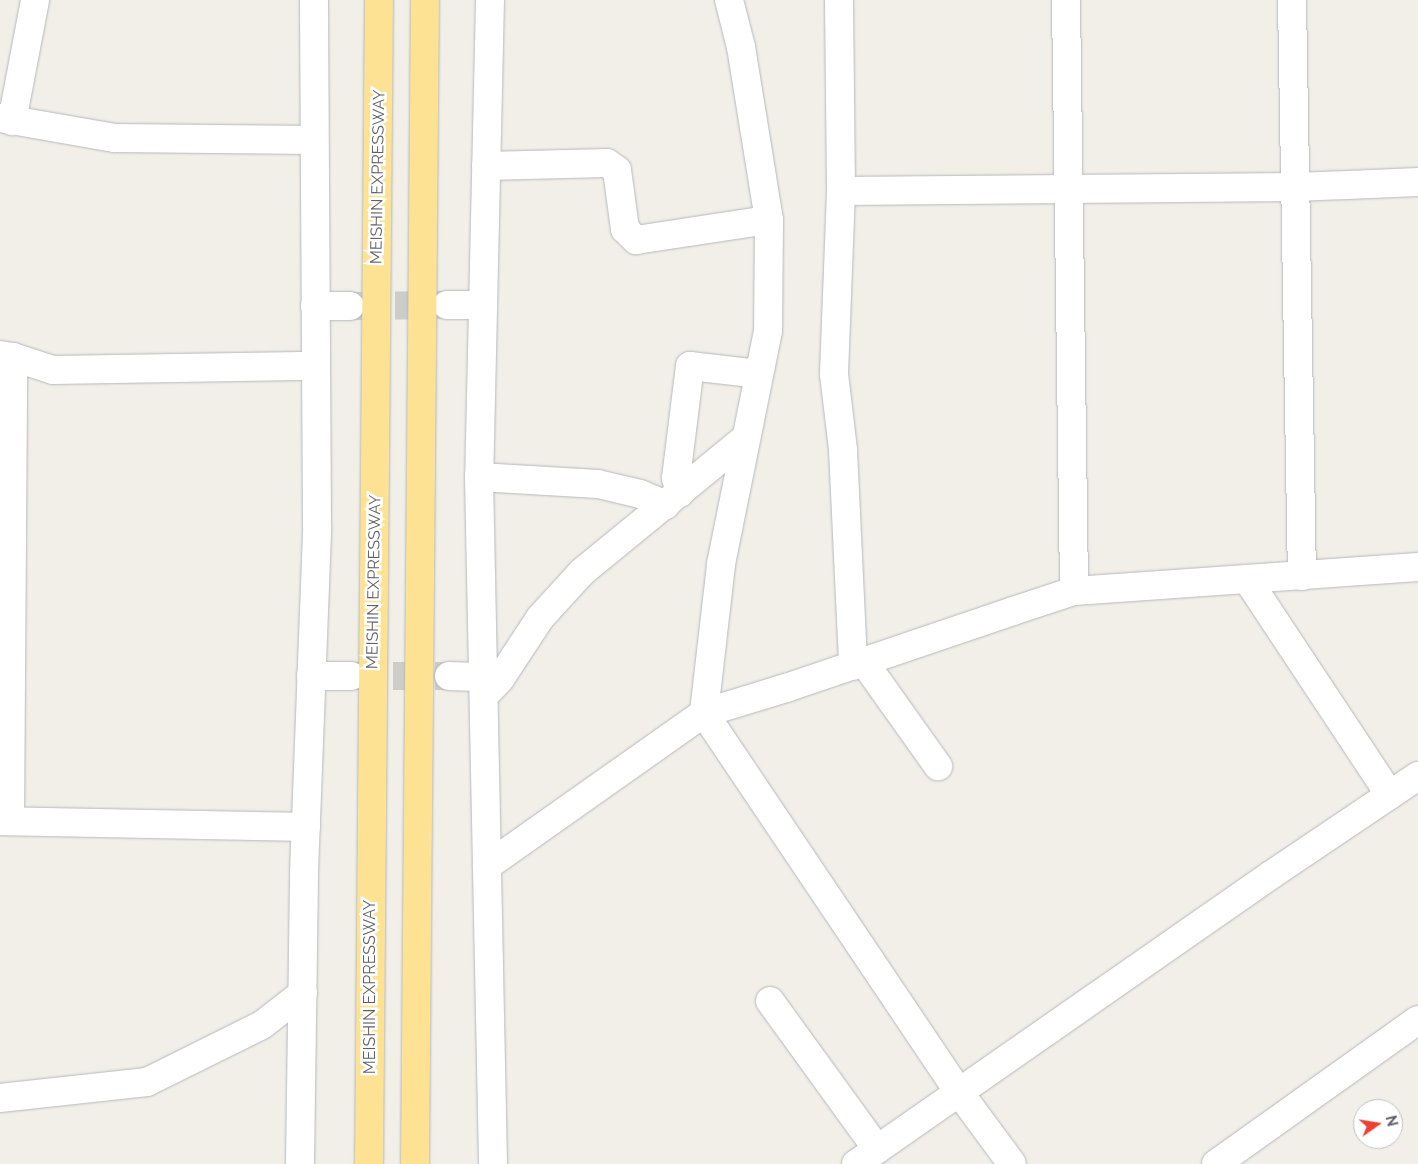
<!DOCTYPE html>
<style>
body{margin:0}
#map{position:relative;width:1418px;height:1164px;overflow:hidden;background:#f1efe8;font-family:Raleway,sans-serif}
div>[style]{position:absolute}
.street-tunnel>*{height:28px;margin-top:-14px;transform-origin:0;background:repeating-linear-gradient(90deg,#ccccc8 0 28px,transparent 0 42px)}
.roads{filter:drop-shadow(0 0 1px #b5b8bc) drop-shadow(0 0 1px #b5b8bc)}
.street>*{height:28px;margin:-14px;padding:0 14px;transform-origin:14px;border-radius:14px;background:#fff}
.secondary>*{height:28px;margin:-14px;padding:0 14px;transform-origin:14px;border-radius:14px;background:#fff}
.highway>*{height:28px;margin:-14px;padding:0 14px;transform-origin:14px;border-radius:14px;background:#fde293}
span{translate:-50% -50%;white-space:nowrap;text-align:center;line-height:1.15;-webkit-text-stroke:5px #fff;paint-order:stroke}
.street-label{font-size:16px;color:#5f6368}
.north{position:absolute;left:1353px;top:1099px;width:50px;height:50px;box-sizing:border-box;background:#fff;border:1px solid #bfc1c3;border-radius:50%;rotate:77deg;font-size:14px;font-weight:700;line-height:20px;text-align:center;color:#5f6368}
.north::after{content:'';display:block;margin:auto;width:18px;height:22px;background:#ea4335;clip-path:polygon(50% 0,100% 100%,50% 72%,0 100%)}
</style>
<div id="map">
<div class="street-tunnel">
<div style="left:353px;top:306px;width:92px;rotate:-0.6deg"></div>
<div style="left:351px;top:676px;width:98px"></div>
</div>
<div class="roads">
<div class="street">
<div style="left:729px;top:0;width:49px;rotate:75.7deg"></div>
<div style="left:741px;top:47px;width:175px;rotate:80.8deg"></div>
<div style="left:769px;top:220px;width:111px;rotate:90.5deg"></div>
<div style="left:768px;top:331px;width:239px;rotate:101.4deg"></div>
<div style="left:721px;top:565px;width:149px;rotate:96.6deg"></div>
<div style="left:704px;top:713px;width:457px;rotate:56.1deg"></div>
<div style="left:959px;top:1092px;width:89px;rotate:53.6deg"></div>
<div style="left:839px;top:0;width:191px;rotate:89.4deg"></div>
<div style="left:841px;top:191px;width:183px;rotate:92.2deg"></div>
<div style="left:834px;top:374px;width:77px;rotate:83.2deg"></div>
<div style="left:843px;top:450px;width:216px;rotate:87.3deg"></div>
<div style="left:1066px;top:0;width:591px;rotate:89.22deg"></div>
<div style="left:1292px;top:0;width:576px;rotate:89.01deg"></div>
<div style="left:0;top:118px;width:117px;rotate:9.9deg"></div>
<div style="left:115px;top:138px;width:199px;rotate:0.6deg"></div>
<div style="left:12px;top:121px;width:123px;rotate:-79.2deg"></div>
<div style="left:486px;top:166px;width:121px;rotate:-1.4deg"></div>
<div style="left:607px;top:163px;width:12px;rotate:35deg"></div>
<div style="left:617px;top:170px;width:60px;rotate:82.3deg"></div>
<div style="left:625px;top:229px;width:16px;rotate:45deg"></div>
<div style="left:636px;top:240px;width:134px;rotate:-8.6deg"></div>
<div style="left:841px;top:191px;width:455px;rotate:-0.5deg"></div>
<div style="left:1296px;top:187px;width:122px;rotate:-2.3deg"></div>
<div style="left:447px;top:305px;width:36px"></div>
<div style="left:315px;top:306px;width:35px"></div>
<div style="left:0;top:355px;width:13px;rotate:9deg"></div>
<div style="left:13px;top:357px;width:42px;rotate:18deg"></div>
<div style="left:53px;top:370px;width:263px;rotate:-0.9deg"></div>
<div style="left:479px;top:477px;width:119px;rotate:3.4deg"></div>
<div style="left:598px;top:484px;width:43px;rotate:13.4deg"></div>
<div style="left:640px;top:494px;width:28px;rotate:23deg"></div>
<div style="left:680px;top:493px;width:16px;rotate:-105deg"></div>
<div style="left:676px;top:478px;width:113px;rotate:-82.9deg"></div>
<div style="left:690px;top:366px;width:69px;rotate:6.6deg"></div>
<div style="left:1247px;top:579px;width:259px;rotate:56.5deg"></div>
<div style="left:864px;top:662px;width:128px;rotate:54.6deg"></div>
<div style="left:311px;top:676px;width:40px"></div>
<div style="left:449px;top:676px;width:35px;rotate:2deg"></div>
<div style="left:485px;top:695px;width:22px;rotate:-47deg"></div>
<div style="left:500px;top:679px;width:73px;rotate:-56.7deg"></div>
<div style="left:540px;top:618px;width:62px;rotate:-47.6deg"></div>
<div style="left:582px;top:572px;width:212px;rotate:-39.3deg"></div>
<div style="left:0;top:821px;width:306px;rotate:1.1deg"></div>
<div style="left:10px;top:821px;width:464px;rotate:-89.6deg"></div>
<div style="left:487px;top:866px;width:266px;rotate:-35.2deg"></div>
<div style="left:704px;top:713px;width:86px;rotate:-17deg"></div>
<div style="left:786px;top:688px;width:240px;rotate:-18.7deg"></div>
<div style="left:1013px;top:611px;width:64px;rotate:-18.2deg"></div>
<div style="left:1074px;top:591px;width:345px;rotate:-4deg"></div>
<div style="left:770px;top:1001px;width:183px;rotate:54.1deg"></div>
<div style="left:0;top:1098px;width:148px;rotate:-6.2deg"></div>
<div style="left:147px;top:1082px;width:128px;rotate:-26.4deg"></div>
<div style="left:262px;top:1025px;width:52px;rotate:-38deg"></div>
<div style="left:300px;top:1164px;width:292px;rotate:-89.2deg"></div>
<div style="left:304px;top:872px;width:346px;rotate:-87.8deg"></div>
<div style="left:317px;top:526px;width:526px;rotate:-90.33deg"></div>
<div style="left:856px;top:1164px;width:506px;rotate:-34.85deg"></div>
<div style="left:1271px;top:875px;width:177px;rotate:-34deg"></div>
</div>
<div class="secondary">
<div style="left:490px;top:0;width:477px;rotate:91.3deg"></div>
<div style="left:479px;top:477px;width:687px;rotate:88.83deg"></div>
<div style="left:1216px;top:1164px;width:248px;rotate:-35.5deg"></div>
</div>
<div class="highway">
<div style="left:369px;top:1164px;width:1164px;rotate:-89.51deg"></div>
<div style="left:415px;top:1164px;width:1164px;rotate:-89.51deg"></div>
</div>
</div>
<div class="street-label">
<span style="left:378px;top:177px;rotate:-89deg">MEISHIN EXPRESSWAY</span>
<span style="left:374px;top:582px;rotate:-89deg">MEISHIN EXPRESSWAY</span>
<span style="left:370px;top:987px;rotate:-90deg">MEISHIN EXPRESSWAY</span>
</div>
<div class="north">N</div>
</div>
